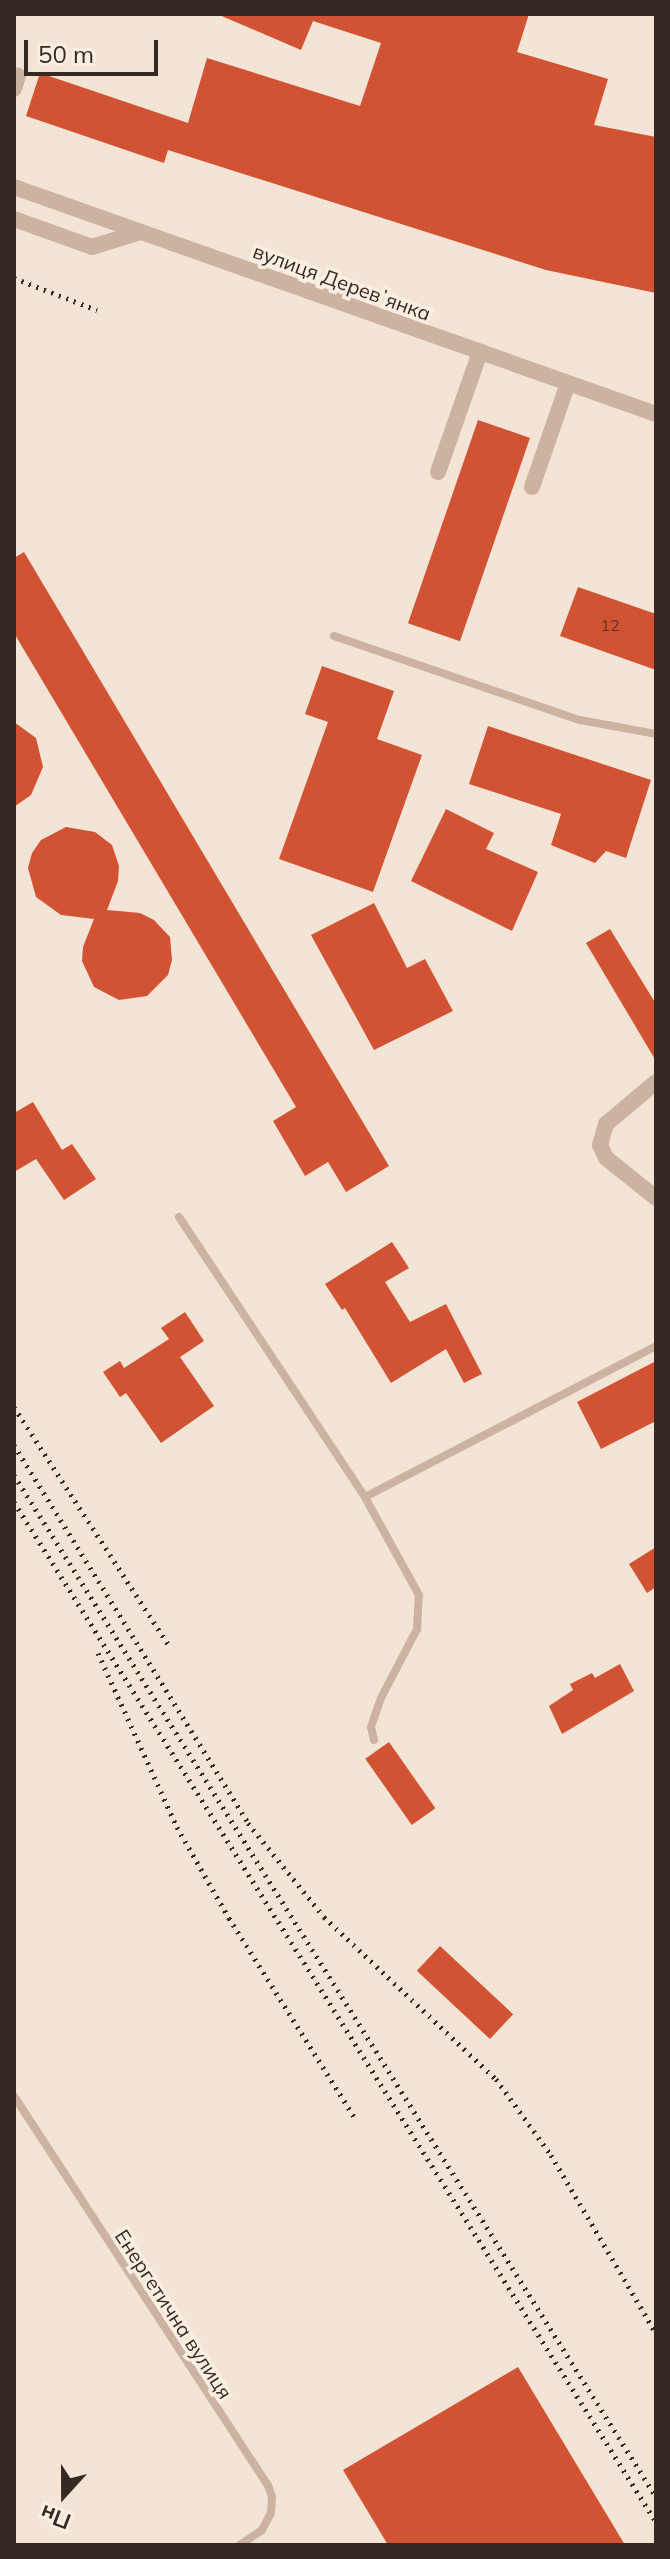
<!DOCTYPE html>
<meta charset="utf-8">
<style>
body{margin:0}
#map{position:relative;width:670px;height:2559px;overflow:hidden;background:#f3e4d5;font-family:Mulish,sans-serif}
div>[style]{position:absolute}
.building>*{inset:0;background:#d25334;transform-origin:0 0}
.service>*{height:8px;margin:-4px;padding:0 4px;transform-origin:4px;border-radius:4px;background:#ccb2a0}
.minor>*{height:16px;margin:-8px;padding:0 8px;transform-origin:8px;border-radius:8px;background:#ccb2a0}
.rail>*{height:5px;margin-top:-2.5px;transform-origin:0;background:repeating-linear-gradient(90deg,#352924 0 2px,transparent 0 8px)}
span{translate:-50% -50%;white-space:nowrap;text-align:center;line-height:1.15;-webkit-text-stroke:7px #fbeee2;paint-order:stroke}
.number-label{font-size:16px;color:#5c3428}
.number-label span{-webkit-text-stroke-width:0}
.street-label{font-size:20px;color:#352924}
.frame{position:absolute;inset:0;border:16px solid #352924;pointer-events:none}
.north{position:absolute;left:24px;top:2455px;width:80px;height:80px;-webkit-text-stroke:6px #fbeee2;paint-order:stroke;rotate:201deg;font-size:22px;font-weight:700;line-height:32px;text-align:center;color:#352924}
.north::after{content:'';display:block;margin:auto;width:28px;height:36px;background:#352924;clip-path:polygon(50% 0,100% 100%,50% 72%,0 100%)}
.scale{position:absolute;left:24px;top:40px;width:134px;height:36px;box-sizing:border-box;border:4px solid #352924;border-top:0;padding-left:10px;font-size:24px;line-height:28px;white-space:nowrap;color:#352924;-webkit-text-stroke:6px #fbeee2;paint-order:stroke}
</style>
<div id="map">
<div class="building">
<div style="clip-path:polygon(217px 14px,529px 14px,517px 52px,608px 79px,594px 125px,656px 137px,656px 293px,546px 270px,168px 150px,164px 163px,26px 116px,40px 73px,188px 123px,207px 58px,360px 106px,381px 43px,313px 21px,301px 50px)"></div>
<div style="left:478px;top:420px;width:55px;height:215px;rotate:19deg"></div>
<div style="clip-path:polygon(24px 552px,389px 1166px,346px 1192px,328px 1162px,305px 1176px,273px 1121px,296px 1107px,14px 633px,14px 558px)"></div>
<div style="clip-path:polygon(578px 587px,656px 614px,656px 670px,560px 636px)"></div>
<div style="clip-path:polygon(322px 666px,394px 691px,377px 739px,422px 755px,373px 892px,279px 859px,328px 722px,305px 714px)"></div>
<div style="clip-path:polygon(14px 722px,36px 738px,43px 767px,31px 795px,14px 807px)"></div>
<div style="clip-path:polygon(488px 726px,651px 780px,626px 858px,606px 851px,595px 863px,551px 845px,561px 814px,469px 784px)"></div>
<div style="clip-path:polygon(446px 809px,494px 833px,486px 849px,538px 872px,512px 931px,411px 881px)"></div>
<div style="clip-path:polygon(66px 827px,95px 832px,112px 845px,119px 866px,118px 881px,107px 910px,140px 913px,154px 920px,170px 937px,172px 960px,168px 975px,147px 996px,119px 1000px,94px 987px,82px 961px,83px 947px,94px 919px,61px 915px,36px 897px,28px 868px,32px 853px,41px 840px)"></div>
<div style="clip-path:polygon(374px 903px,407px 968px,425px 959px,453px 1011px,374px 1050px,311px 935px)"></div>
<div style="clip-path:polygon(610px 929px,656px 1004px,656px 1061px,586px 943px)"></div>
<div style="clip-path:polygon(33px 1102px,62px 1150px,72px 1144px,96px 1179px,64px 1200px,36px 1159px,14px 1172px,14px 1113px)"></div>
<div style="clip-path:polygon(392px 1242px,409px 1268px,385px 1282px,410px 1322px,446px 1304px,482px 1374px,464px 1383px,446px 1349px,391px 1383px,345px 1308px,342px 1310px,325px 1284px)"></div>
<div style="clip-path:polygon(185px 1312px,204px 1341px,180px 1357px,214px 1406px,161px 1443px,126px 1393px,120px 1397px,103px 1372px,120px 1361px,124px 1368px,169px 1339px,161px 1328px)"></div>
<div style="clip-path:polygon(656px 1361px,656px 1421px,601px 1449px,577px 1402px)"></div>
<div style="clip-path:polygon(656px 1547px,656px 1587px,647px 1593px,629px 1564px)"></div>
<div style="clip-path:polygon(620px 1664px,634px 1691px,562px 1734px,549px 1706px,573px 1690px,570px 1684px,592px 1673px,595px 1678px)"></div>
<div style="left:389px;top:1742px;width:81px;height:29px;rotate:55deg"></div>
<div style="left:440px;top:1946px;width:100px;height:34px;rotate:43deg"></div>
<div style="clip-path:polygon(518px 2367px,625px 2545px,388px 2545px,343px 2470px)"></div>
</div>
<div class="service">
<div style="left:334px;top:636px;width:260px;rotate:18.9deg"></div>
<div style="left:580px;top:720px;width:77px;rotate:10.4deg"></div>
<div style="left:179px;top:1217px;width:336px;rotate:56.4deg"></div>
<div style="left:374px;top:1740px;width:13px;rotate:-103deg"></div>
<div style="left:371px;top:1727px;width:31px;rotate:-71deg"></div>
<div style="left:381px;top:1698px;width:78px;rotate:-62.4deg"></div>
<div style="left:417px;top:1629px;width:34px;rotate:-87deg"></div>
<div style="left:419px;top:1595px;width:112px;rotate:-118.9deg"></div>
<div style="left:365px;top:1497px;width:328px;rotate:-27.4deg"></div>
<div style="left:14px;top:2096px;width:465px;rotate:56.9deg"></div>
<div style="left:268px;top:2485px;width:13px;rotate:72deg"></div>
<div style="left:272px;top:2497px;width:16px;rotate:94deg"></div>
<div style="left:271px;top:2513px;width:19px;rotate:118deg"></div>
<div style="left:262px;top:2530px;width:27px;rotate:146deg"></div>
</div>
<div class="minor">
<div style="left:14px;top:89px;width:14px;rotate:-73deg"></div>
<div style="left:14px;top:187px;width:681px;rotate:19.47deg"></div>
<div style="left:14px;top:219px;width:83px;rotate:19.7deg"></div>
<div style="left:92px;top:247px;width:50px;rotate:-17.4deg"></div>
<div style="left:438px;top:472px;width:127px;rotate:-70.7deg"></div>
<div style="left:532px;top:487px;width:110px;rotate:-70.9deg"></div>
<div style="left:656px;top:1082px;width:65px;rotate:140deg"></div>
<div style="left:606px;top:1124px;width:22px;rotate:106deg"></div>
<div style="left:600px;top:1145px;width:14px;rotate:65deg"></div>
<div style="left:606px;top:1158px;width:64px;rotate:38.7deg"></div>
</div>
<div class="rail">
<div style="left:14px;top:278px;width:89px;rotate:21.1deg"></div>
<div style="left:14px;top:1407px;width:283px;rotate:57deg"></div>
<div style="left:14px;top:1445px;width:445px;rotate:58.2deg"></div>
<div style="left:248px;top:1823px;width:121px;rotate:51deg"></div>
<div style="left:324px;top:1917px;width:236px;rotate:43.3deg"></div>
<div style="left:496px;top:2079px;width:94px;rotate:54.1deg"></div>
<div style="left:551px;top:2155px;width:207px;rotate:59.5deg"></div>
<div style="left:14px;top:1475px;width:1207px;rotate:57.86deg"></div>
<div style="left:14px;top:1502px;width:1205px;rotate:57.81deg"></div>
<div style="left:98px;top:1653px;width:191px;rotate:65.6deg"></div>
<div style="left:177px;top:1827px;width:105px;rotate:60.3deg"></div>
<div style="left:229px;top:1918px;width:236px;rotate:57.8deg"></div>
</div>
<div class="number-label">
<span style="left:610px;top:625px">12</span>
</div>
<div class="street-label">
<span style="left:342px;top:282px;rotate:20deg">вулиця Деревʼянка</span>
<span style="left:174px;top:2314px;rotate:57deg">Енергетична вулиця</span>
</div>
<div class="frame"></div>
<div class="north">Пн</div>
<div class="scale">50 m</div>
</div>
